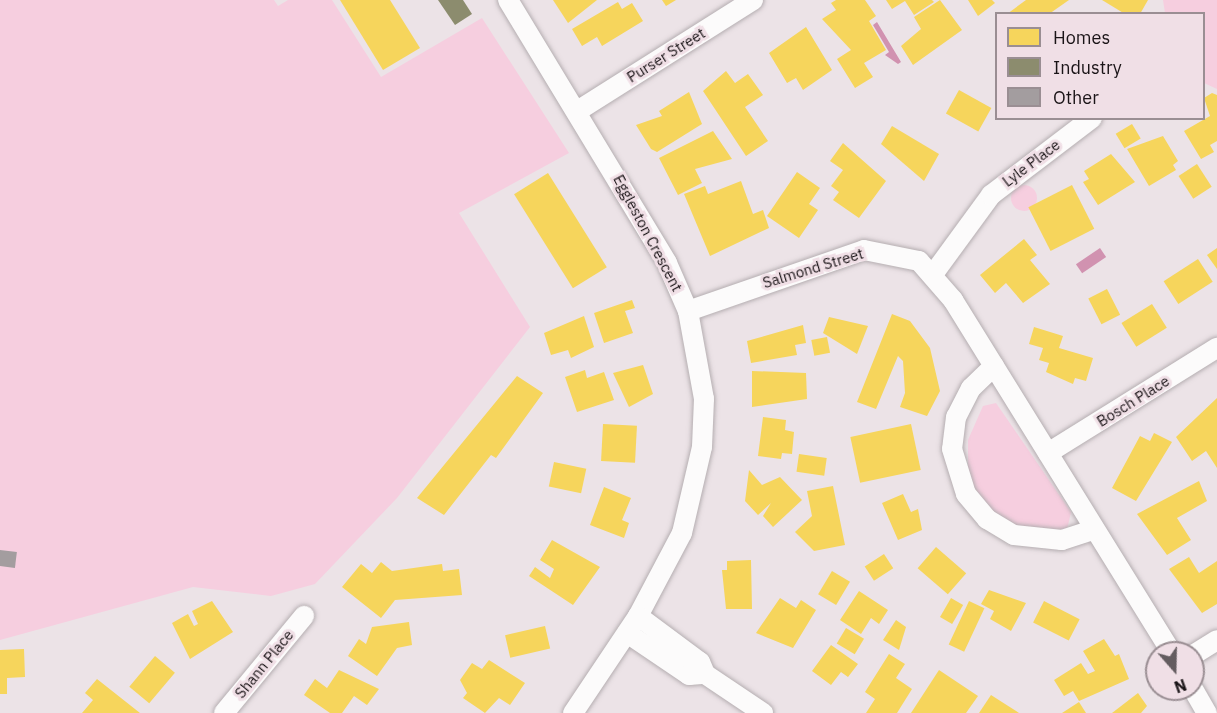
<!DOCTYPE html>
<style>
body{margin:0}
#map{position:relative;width:1217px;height:713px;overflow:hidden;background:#ece3e7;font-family:"IBM Plex Sans",sans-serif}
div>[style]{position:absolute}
.green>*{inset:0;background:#f6cedf}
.round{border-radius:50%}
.water>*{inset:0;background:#d192b0;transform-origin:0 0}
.homes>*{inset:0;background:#f6d55c;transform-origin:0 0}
.industry>*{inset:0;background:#8c8c6e}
.building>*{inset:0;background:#a39d9f;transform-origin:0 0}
.roads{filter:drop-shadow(0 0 2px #b5aeb1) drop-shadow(0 0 2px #b5aeb1)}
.minor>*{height:20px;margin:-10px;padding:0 10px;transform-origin:10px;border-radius:10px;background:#fcfbfb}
span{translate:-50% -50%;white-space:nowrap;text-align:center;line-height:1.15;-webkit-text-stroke:6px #f0dfe6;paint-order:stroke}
.street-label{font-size:15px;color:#1a1417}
.legend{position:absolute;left:995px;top:12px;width:210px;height:108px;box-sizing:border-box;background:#f0dfe6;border:2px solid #9a8e93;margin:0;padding:8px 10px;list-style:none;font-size:18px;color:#1a1417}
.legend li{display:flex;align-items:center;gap:12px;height:30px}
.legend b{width:30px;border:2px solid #9a8e93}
.north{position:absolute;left:1145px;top:641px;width:60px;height:60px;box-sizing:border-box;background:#f0dfe6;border:2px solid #9a8e93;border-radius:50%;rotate:160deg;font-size:16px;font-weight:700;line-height:24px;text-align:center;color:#1a1417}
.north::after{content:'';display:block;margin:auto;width:21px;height:27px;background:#645c60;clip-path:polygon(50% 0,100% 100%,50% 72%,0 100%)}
</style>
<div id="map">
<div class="green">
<div style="clip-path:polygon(0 0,274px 0,278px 6px,288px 0,332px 0,381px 77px,482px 18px,569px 153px,459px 213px,530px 327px,397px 498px,315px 584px,271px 596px,193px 587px,0 640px)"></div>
<div style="clip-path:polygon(1163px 0,1217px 0,1217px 89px,1204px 83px,1204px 14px,1165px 13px)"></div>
<div class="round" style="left:1011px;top:185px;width:26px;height:26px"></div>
<div style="clip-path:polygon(996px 403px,1071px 512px,1067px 530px,1037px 534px,998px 520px,975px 492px,968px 474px,968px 440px,983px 406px)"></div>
</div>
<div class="water">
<div style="clip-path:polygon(877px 22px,901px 62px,898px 64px,885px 55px,889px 52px,873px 25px)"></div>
<div style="left:1100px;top:248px;width:11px;height:29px;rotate:56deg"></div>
</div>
<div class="homes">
<div style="clip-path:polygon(340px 0,390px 0,420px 48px,383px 70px)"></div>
<div style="clip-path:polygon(553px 0,597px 0,568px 23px)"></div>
<div style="clip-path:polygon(662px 0,676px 0,666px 6px)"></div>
<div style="clip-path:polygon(836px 0,865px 0,876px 16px,869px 21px,886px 50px,864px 63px,873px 77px,855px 88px,837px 59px,851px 50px,822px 19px,836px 10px,831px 3px)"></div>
<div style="clip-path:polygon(886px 0,932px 0,934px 2px,914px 15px,905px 1px,892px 9px)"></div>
<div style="clip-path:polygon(940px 0,962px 30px,913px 65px,901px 46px,921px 29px,914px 17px)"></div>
<div style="clip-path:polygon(968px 0,992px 0,995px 3px,978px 16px)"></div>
<div style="clip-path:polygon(1026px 0,1069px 0,1049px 14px,1007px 14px)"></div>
<div style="clip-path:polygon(1102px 0,1148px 0,1140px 14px,1125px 14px)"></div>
<div style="clip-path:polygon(618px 2px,622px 9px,632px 3px,643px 21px,602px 46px,597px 37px,582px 46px,572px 29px)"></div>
<div style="clip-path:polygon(806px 27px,832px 70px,803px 90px,796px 78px,787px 83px,769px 53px)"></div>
<div style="clip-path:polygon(726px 71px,735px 83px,748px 74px,763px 95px,745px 107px,768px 141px,746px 156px,703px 91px)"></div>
<div style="left:959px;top:90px;width:37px;height:27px;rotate:29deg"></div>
<div style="clip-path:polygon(689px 92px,702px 124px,657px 152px,651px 149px,636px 125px,662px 116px,659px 111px)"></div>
<div style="clip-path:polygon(1212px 93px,1217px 95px,1217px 141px,1210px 145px,1214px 152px,1201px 159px,1184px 131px,1210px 116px,1204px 98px)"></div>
<div style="left:1132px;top:124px;width:17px;height:19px;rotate:59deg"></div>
<div style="clip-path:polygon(892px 126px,939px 154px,924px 181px,881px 144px)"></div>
<div style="clip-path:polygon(713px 131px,732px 159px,695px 169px,702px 183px,678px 195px,659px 158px)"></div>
<div style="clip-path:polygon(1163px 136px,1178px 161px,1173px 165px,1176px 170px,1149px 186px,1127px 149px)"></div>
<div style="clip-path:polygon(843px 143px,886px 181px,859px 218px,833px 200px,839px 192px,831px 186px,843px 170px,830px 161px)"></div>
<div style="clip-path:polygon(1111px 154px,1135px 182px,1098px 205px,1083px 182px,1089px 179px,1084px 171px)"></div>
<div style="left:1197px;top:164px;width:27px;height:22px;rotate:57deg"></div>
<div style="clip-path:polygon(797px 172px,820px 188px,809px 204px,818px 210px,799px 238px,767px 216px)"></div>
<div style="left:548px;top:173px;width:111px;height:40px;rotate:58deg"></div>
<div style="clip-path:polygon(741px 181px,753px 214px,763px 210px,769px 228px,710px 256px,684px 194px,705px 186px,708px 194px)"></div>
<div style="left:1072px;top:185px;width:49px;height:49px;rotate:63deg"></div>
<div style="clip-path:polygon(1024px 239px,1037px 255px,1030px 260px,1050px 284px,1023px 303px,1006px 283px,995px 293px,980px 275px)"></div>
<div style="clip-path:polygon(1217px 248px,1217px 269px,1207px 255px)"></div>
<div style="left:1198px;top:259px;width:27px;height:41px;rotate:57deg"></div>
<div style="left:1107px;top:289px;width:29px;height:21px;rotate:63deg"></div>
<div style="clip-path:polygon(632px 300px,635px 308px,625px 311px,633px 333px,604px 343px,594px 313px)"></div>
<div style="left:1152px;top:304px;width:28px;height:36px;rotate:58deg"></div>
<div style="clip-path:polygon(892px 314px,910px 321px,930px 348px,940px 391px,927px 416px,900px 407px,905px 393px,903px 361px,898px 356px,876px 409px,857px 402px)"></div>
<div style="clip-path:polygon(584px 316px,594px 347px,571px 358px,568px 350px,551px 355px,544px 333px)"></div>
<div style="clip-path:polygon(829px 317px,868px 326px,857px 354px,823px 333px)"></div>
<div style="clip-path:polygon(803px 325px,806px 343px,795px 345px,797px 355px,751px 363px,747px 341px)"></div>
<div style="clip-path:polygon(1034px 327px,1063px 336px,1059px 348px,1093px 358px,1086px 381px,1075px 378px,1073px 384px,1046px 372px,1049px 363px,1039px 360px,1043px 348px,1029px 344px)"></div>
<div style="left:827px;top:337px;width:16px;height:16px;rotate:79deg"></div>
<div style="clip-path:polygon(643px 365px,653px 394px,629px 407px,613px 373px)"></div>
<div style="clip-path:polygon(585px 370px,587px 378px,604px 372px,614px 400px,577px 412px,565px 377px)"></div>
<div style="clip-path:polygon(752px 371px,806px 373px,807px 399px,752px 407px)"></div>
<div style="clip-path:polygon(517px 376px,543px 393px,496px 458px,491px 455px,444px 515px,417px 498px)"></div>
<div style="clip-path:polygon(1217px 398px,1217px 468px,1206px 451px,1192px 461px,1176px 437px)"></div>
<div style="clip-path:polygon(763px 417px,786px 420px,785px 430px,794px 432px,792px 454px,782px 453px,781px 459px,758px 456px)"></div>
<div style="left:603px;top:424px;width:34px;height:37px;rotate:3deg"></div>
<div style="left:911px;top:424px;width:47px;height:62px;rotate:78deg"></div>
<div style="clip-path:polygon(1154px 433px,1172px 442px,1136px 501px,1112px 488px,1140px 436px,1150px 441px)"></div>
<div style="left:799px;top:454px;width:28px;height:18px;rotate:8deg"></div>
<div style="left:554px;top:462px;width:33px;height:25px;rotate:12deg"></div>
<div style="clip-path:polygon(749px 470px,762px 485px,780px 477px,802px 500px,773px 527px,763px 516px,771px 503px,758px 515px,745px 501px)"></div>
<div style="clip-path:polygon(1199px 481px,1207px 501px,1177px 518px,1191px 540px,1167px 555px,1137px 514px)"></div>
<div style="clip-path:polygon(833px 486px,845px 545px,814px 551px,795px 532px,812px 516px,807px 491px)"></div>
<div style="clip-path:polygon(604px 487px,631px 498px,622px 520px,629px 523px,624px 538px,590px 525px)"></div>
<div style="clip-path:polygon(903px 494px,911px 512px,918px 509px,922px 530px,898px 540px,882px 503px)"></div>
<div style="clip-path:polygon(552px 540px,600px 567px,573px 605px,529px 576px,535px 567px,550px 578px,554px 569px,540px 560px)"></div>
<div style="left:936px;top:547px;width:40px;height:28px;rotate:41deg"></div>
<div style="left:884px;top:554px;width:17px;height:23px;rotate:57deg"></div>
<div style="clip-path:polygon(1189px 557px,1199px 573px,1217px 561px,1217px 604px,1202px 613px,1169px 569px)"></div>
<div style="clip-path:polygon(751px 560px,752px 609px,726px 609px,722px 570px,727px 570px,727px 561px)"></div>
<div style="clip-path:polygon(381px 562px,392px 571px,442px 564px,443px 571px,459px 569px,462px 595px,395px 600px,381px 618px,342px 587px,361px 564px,372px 573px)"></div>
<div style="left:832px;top:571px;width:21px;height:27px;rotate:31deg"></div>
<div style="clip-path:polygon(989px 590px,1026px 603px,1011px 631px,990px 619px,994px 611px,981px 604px)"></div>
<div style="clip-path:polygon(859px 591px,888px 610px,879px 624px,871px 618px,861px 634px,840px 620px)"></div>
<div style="clip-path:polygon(780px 598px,796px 608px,801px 600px,816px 610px,793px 648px,756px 633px)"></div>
<div style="left:951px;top:598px;width:14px;height:22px;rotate:30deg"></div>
<div style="clip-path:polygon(212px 601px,233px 632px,190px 659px,172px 623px,188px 614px,194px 626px,198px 624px,192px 611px)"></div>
<div style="left:969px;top:601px;width:17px;height:48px;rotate:25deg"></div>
<div style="left:1044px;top:601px;width:40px;height:24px;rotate:27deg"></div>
<div style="clip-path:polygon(896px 620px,906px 627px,899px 650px,883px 640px)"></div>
<div style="clip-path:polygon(409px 622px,412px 645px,397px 648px,377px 676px,348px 656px,359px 639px,366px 644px,372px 627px)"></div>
<div style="left:545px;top:626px;width:23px;height:41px;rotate:77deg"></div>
<div style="left:846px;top:628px;width:21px;height:18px;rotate:31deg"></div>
<div style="clip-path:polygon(1104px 639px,1115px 656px,1119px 654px,1129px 679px,1079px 701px,1073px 691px,1064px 696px,1054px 680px,1081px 663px,1088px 674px,1095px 671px,1083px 651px)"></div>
<div style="clip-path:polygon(831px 645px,858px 664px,848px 677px,841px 672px,831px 685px,812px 671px)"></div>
<div style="clip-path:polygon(24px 649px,25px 677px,7px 678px,7px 694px,0 694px,0 650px)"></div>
<div style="clip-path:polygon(889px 654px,905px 664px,896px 678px,912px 689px,897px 713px,866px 713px,875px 699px,865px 692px)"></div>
<div style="left:155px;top:656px;width:26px;height:40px;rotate:40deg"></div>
<div style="clip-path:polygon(489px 660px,525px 683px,510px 705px,499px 698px,485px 713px,463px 698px,467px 693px,460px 680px,472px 663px,482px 669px)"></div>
<div style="clip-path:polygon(339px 670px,379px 689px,367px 705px,354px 696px,342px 713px,330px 713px,304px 695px,315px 679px,327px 688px)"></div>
<div style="clip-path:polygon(939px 670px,978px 696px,966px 713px,911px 713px)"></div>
<div style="clip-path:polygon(97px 679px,140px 713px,82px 713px,93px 700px,85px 693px)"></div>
<div style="clip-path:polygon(1138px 693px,1147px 706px,1141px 713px,1112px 713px)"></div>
<div style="clip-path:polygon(991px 695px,1019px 713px,979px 713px)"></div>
<div style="clip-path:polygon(1079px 702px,1086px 713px,1062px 713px)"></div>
</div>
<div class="industry">
<div style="clip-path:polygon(438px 0,463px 0,472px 14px,455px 25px)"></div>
</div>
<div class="building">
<div style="left:0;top:550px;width:17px;height:16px;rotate:7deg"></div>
</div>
<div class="roads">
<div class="minor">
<div style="left:508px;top:0;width:307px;rotate:58.8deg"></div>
<div style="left:667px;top:263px;width:52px;rotate:66.4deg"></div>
<div style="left:688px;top:311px;width:89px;rotate:79.7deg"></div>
<div style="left:704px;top:399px;width:48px;rotate:92.4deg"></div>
<div style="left:702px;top:447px;width:88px;rotate:103.1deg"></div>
<div style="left:682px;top:533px;width:94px;rotate:117.9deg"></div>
<div style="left:638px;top:616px;width:117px;rotate:123.8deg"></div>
<div style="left:579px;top:110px;width:206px;rotate:-32.3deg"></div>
<div style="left:934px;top:273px;width:97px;rotate:-53.8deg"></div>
<div style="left:991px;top:195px;width:127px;rotate:-37.3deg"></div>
<div style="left:688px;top:311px;width:186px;rotate:-19.1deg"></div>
<div style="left:864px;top:250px;width:56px;rotate:11.3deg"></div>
<div style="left:919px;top:261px;width:52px;rotate:48.9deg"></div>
<div style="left:953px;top:300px;width:415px;rotate:58.2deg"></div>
<div style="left:994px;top:366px;width:32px;rotate:136deg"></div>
<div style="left:971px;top:388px;width:33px;rotate:117deg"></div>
<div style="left:956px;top:417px;width:32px;rotate:97deg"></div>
<div style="left:952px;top:449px;width:47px;rotate:72.7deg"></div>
<div style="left:966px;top:494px;width:33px;rotate:50deg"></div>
<div style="left:987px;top:519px;width:31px;rotate:31deg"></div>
<div style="left:1014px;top:535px;width:48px;rotate:5.9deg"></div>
<div style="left:1062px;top:540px;width:33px;rotate:-18deg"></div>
<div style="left:1048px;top:453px;width:199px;rotate:-31.9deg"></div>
<div style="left:638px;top:616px;width:77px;rotate:36.6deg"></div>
<div style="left:700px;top:662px;width:13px;rotate:67deg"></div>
<div style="left:705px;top:674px;width:70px;rotate:33.9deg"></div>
<div style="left:627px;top:633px;width:75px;rotate:34.1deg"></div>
<div style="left:689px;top:675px;width:16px;rotate:-4deg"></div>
<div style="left:1193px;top:655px;width:28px;rotate:-32deg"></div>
<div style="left:1193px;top:689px;width:28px;rotate:60deg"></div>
<div style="left:224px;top:713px;width:126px;rotate:-50.5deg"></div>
</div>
</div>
<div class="street-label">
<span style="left:666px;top:55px;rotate:-32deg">Purser Street</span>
<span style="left:1031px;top:163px;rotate:-37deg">Lyle Place</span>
<span style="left:648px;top:233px;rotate:62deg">Eggleston Crescent</span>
<span style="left:813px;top:268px;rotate:-17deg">Salmond Street</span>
<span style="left:1133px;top:401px;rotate:-32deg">Bosch Place</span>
<span style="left:264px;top:664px;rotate:-51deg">Shann Place</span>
</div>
<ul class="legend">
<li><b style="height:16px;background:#f6d55c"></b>Homes</li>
<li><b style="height:16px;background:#8c8c6e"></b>Industry</li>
<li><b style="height:16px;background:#a39d9f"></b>Other</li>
</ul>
<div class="north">N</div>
</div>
